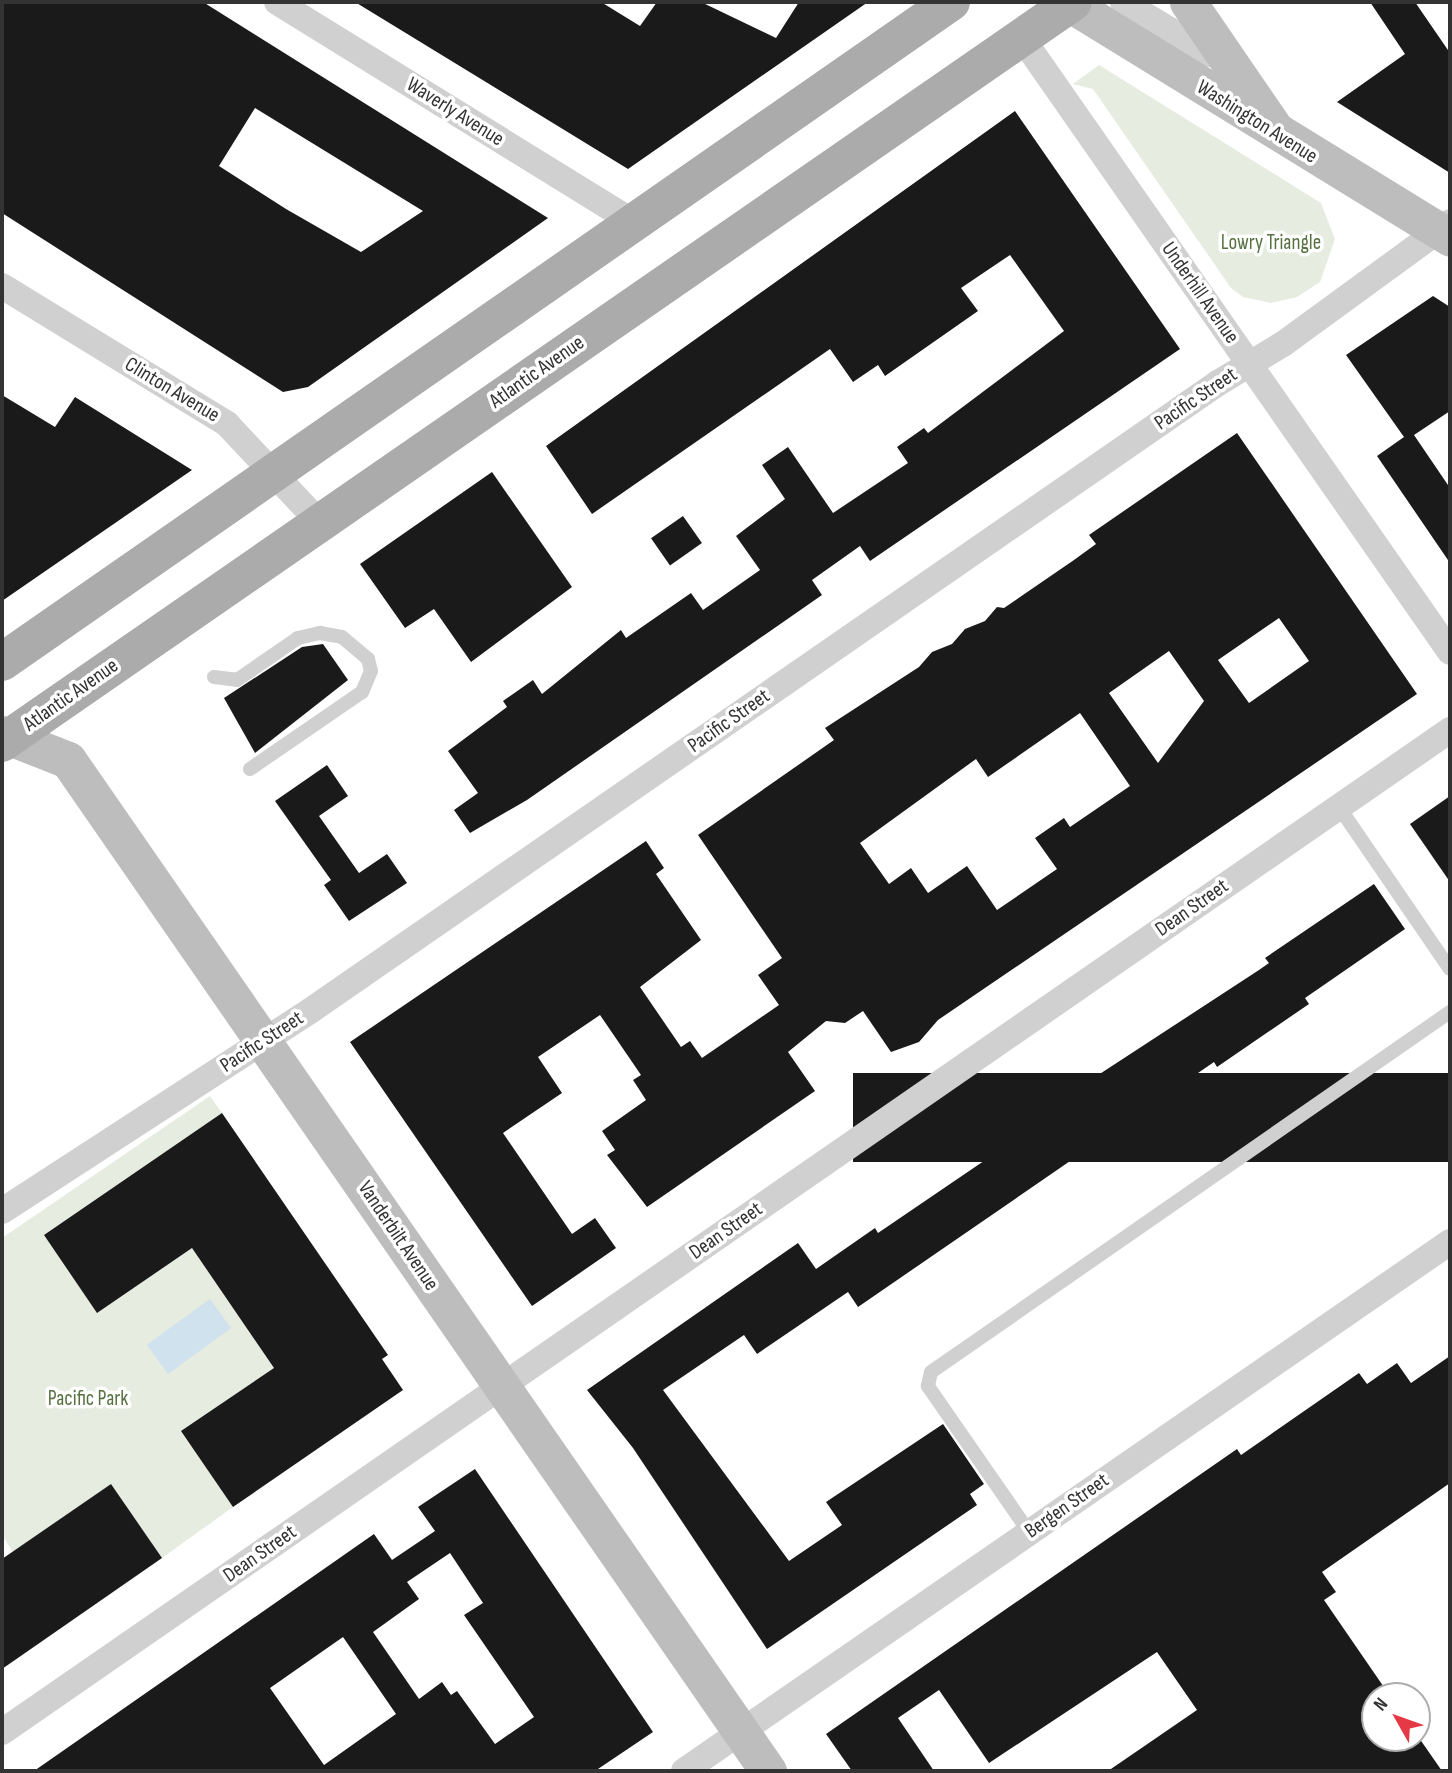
<!DOCTYPE html>
<style>
body{margin:0}
#map{position:relative;width:1452px;height:1773px;overflow:hidden;background:#fff;font-family:"Sofia Sans Condensed",sans-serif}
div>[style]{position:absolute}
.green>*{inset:0;background:#e6ecdf}
.water>*{inset:0;background:#cfe2ee;transform-origin:0 0}
.building>*{inset:0;background:#1a1a1a;transform-origin:0 0}
.lane>*{height:14px;margin:-7px;padding:0 7px;transform-origin:7px;border-radius:7px;background:#d0d0d0}
.street>*{height:26px;margin:-13px;padding:0 13px;transform-origin:13px;border-radius:13px;background:#d0d0d0}
.secondary>*{height:37px;margin:-18.5px;padding:0 18.5px;transform-origin:18.5px;border-radius:18.5px;background:#bdbdbd}
.primary>*{height:38px;margin:-19px;padding:0 19px;transform-origin:19px;border-radius:19px;background:#ababab}
span{translate:-50% -50%;white-space:nowrap;text-align:center;line-height:1.15;-webkit-text-stroke:7px #fff;paint-order:stroke}
.street-label{font-size:21px;color:#333}
.park-label{font-size:21px;color:#56703f}
.frame{position:absolute;inset:0;border:4px solid #333;pointer-events:none}
.north{position:absolute;left:1361px;top:1682px;width:70px;height:70px;box-sizing:border-box;background:#fff;border:2px solid #adadad;border-radius:50%;rotate:310deg;font-size:19px;font-weight:700;line-height:28px;text-align:center;color:#333}
.north::after{content:'';display:block;margin:auto;width:24px;height:32px;background:#e63946;clip-path:polygon(50% 0,100% 100%,50% 72%,0 100%)}
</style>
<div id="map">
<div class="green">
<div style="clip-path:polygon(1099px 65px,1321px 203px,1335px 239px,1320px 282px,1297px 297px,1271px 303px,1243px 297px,1231px 288px,1093px 89px,1073px 84px)"></div>
<div style="clip-path:polygon(210px 1096px,222px 1113px,44px 1235px,97px 1312px,192px 1248px,274px 1368px,182px 1431px,233px 1507px,162px 1558px,111px 1484px,13px 1552px,2px 1535px,2px 1238px)"></div>
</div>
<div class="water">
<div style="left:210px;top:1299px;width:36px;height:78px;rotate:54deg"></div>
</div>
<div class="building">
<div style="clip-path:polygon(evenodd,2px 2px,203px 2px,548px 218px,308px 387px,283px 392px,2px 213px,2px 2px,255px 108px,423px 211px,361px 252px,286px 209px,219px 166px,255px 108px)"></div>
<div style="clip-path:polygon(355px 2px,601px 2px,640px 26px,657px 2px,701px 2px,776px 38px,799px 2px,868px 2px,628px 169px)"></div>
<div style="clip-path:polygon(1370px 2px,1415px 2px,1450px 53px,1450px 173px,1337px 102px,1405px 54px)"></div>
<div style="clip-path:polygon(1015px 111px,1180px 349px,870px 561px,860px 546px,812px 580px,822px 595px,527px 800px,470px 833px,454px 810px,478px 793px,448px 751px,507px 707px,503px 701px,533px 680px,542px 694px,621px 630px,626px 638px,691px 593px,703px 610px,760px 570px,736px 536px,785px 499px,762px 465px,788px 447px,833px 513px,908px 463px,897px 447px,924px 428px,928px 433px,1064px 331px,1010px 255px,961px 288px,978px 311px,885px 376px,878px 365px,853px 382px,830px 349px,592px 514px,546px 446px)"></div>
<div style="clip-path:polygon(1433px 296px,1450px 307px,1450px 411px,1414px 435px,1450px 488px,1450px 563px,1377px 456px,1404px 437px,1346px 355px)"></div>
<div style="clip-path:polygon(2px 395px,55px 427px,75px 397px,192px 470px,2px 601px)"></div>
<div style="clip-path:polygon(evenodd,1237px 433px,1417px 694px,938px 1020px,919px 1042px,891px 1052px,863px 1011px,845px 1023px,826px 1021px,788px 1052px,815px 1091px,647px 1207px,607px 1155px,615px 1150px,602px 1131px,646px 1100px,633px 1080px,641px 1075px,600px 1015px,538px 1057px,562px 1093px,503px 1133px,572px 1234px,595px 1218px,616px 1248px,532px 1306px,350px 1042px,646px 841px,664px 868px,656px 874px,701px 940px,640px 987px,681px 1047px,690px 1041px,702px 1058px,779px 1005px,758px 975px,782px 958px,698px 835px,834px 740px,825px 728px,919px 667px,932px 652px,952px 644px,965px 629px,985px 621px,997px 607px,1004px 608px,1074px 560px,1096px 544px,1089px 535px,1237px 433px,1279px 618px,1309px 661px,1249px 703px,1218px 660px,1279px 618px,1237px 433px,1169px 651px,1204px 701px,1158px 763px,1109px 693px,1169px 651px,1237px 433px,1080px 713px,1130px 786px,1070px 827px,1064px 818px,1035px 838px,1057px 869px,997px 910px,967px 866px,928px 893px,911px 868px,889px 884px,860px 843px,976px 759px,988px 777px,1080px 713px)"></div>
<div style="clip-path:polygon(492px 472px,572px 587px,471px 662px,434px 609px,405px 628px,360px 564px)"></div>
<div style="left:683px;top:516px;width:33px;height:39px;rotate:55deg"></div>
<div style="clip-path:polygon(323px 644px,348px 680px,255px 753px,224px 698px,302px 647px)"></div>
<div style="clip-path:polygon(327px 765px,348px 796px,319px 816px,359px 873px,387px 854px,407px 883px,349px 921px,324px 885px,331px 880px,275px 801px)"></div>
<div style="clip-path:polygon(1450px 796px,1450px 882px,1410px 824px)"></div>
<div style="clip-path:polygon(1374px 884px,1405px 929px,1305px 998px,1309px 1004px,1217px 1067px,1214px 1062px,858px 1307px,848px 1292px,757px 1354px,744px 1335px,663px 1390px,789px 1561px,842px 1525px,826px 1502px,943px 1424px,984px 1484px,970px 1494px,977px 1505px,767px 1649px,633px 1448px,587px 1390px,798px 1243px,816px 1269px,875px 1228px,878px 1233px,1022px 1135px,1018px 1130px,1066px 1096px,1259px 970px,1269px 963px,1265px 958px)"></div>
<div style="left:1450px;top:1073px;width:89px;height:597px;rotate:90deg"></div>
<div style="clip-path:polygon(222px 1113px,388px 1355px,382px 1359px,403px 1390px,233px 1507px,181px 1431px,274px 1368px,192px 1248px,97px 1313px,44px 1235px)"></div>
<div style="clip-path:polygon(1450px 1356px,1450px 1483px,1322px 1572px,1336px 1592px,1324px 1600px,1390px 1696px,1375px 1696px,1375px 1738px,1417px 1735px,1442px 1771px,1108px 1771px,1197px 1710px,1157px 1652px,989px 1763px,939px 1690px,898px 1718px,934px 1771px,852px 1771px,826px 1734px,1237px 1449px,1241px 1455px,1359px 1373px,1367px 1384px,1397px 1363px,1411px 1383px)"></div>
<div style="clip-path:polygon(evenodd,475px 1469px,653px 1732px,595px 1771px,34px 1771px,374px 1534px,392px 1560px,435px 1531px,418px 1507px,475px 1469px,450px 1553px,483px 1603px,464px 1615px,534px 1717px,495px 1744px,457px 1691px,451px 1695px,442px 1682px,419px 1699px,373px 1632px,419px 1599px,407px 1582px,450px 1553px,475px 1469px,343px 1637px,396px 1714px,324px 1765px,270px 1688px,343px 1637px)"></div>
<div style="clip-path:polygon(111px 1484px,162px 1558px,2px 1669px,2px 1559px)"></div>
</div>
<div class="lane">
<div style="left:214px;top:677px;width:23px;rotate:7deg"></div>
<div style="left:237px;top:680px;width:74px;rotate:-34.5deg"></div>
<div style="left:298px;top:638px;width:23px;rotate:-13deg"></div>
<div style="left:320px;top:633px;width:22px;rotate:10deg"></div>
<div style="left:342px;top:637px;width:34px;rotate:40deg"></div>
<div style="left:368px;top:659px;width:12px;rotate:76deg"></div>
<div style="left:371px;top:671px;width:23px;rotate:113deg"></div>
<div style="left:362px;top:692px;width:136px;rotate:145.5deg"></div>
<div style="left:1339px;top:807px;width:196px;rotate:55.6deg"></div>
<div style="left:1029px;top:1532px;width:178px;rotate:-124.7deg"></div>
<div style="left:928px;top:1386px;width:14px;rotate:-78deg"></div>
<div style="left:931px;top:1372px;width:632px;rotate:-34.75deg"></div>
</div>
<div class="street">
<div style="left:277px;top:2px;width:418px;rotate:31.7deg"></div>
<div style="left:1123px;top:2px;width:101px;rotate:30.9deg"></div>
<div style="left:1210px;top:54px;width:22px;rotate:-117deg"></div>
<div style="left:1022px;top:38px;width:748px;rotate:55.12deg"></div>
<div style="left:2px;top:286px;width:264px;rotate:31.5deg"></div>
<div style="left:227px;top:424px;width:134px;rotate:46.8deg"></div>
<div style="left:2px;top:1211px;width:367px;rotate:-33deg"></div>
<div style="left:310px;top:1011px;width:1104px;rotate:-34.67deg"></div>
<div style="left:1218px;top:383px;width:76px;rotate:-31deg"></div>
<div style="left:1283px;top:344px;width:207px;rotate:-36.1deg"></div>
<div style="left:2px;top:1732px;width:1761px;rotate:-34.68deg"></div>
<div style="left:684px;top:1771px;width:931px;rotate:-34.63deg"></div>
</div>
<div class="secondary">
<div style="left:1067px;top:2px;width:450px;rotate:31.6deg"></div>
<div style="left:1188px;top:2px;width:150px;rotate:55.6deg"></div>
<div style="left:2px;top:734px;width:71px;rotate:21.5deg"></div>
<div style="left:68px;top:760px;width:1230px;rotate:55.3deg"></div>
</div>
<div class="primary">
<div style="left:2px;top:662px;width:1156px;rotate:-34.82deg"></div>
<div style="left:2px;top:743px;width:1302px;rotate:-34.68deg"></div>
</div>
<div class="street-label">
<span style="left:455px;top:112px;rotate:32deg">Waverly Avenue</span>
<span style="left:1257px;top:122px;rotate:32deg">Washington Avenue</span>
<span style="left:1200px;top:293px;rotate:55deg">Underhill Avenue</span>
<span style="left:537px;top:372px;rotate:-35deg">Atlantic Avenue</span>
<span style="left:172px;top:390px;rotate:31deg">Clinton Avenue</span>
<span style="left:1196px;top:399px;rotate:-34deg">Pacific Street</span>
<span style="left:71px;top:695px;rotate:-35deg">Atlantic Avenue</span>
<span style="left:729px;top:721px;rotate:-35deg">Pacific Street</span>
<span style="left:1192px;top:908px;rotate:-35deg">Dean Street</span>
<span style="left:262px;top:1042px;rotate:-33deg">Pacific Street</span>
<span style="left:726px;top:1231px;rotate:-35deg">Dean Street</span>
<span style="left:398px;top:1236px;rotate:56deg">Vanderbilt Avenue</span>
<span style="left:1067px;top:1506px;rotate:-35deg">Bergen Street</span>
<span style="left:260px;top:1554px;rotate:-35deg">Dean Street</span>
</div>
<div class="park-label">
<span style="left:1271px;top:243px">Lowry Triangle</span>
<span style="left:88px;top:1399px">Pacific Park</span>
</div>
<div class="frame"></div>
<div class="north">N</div>
</div>
